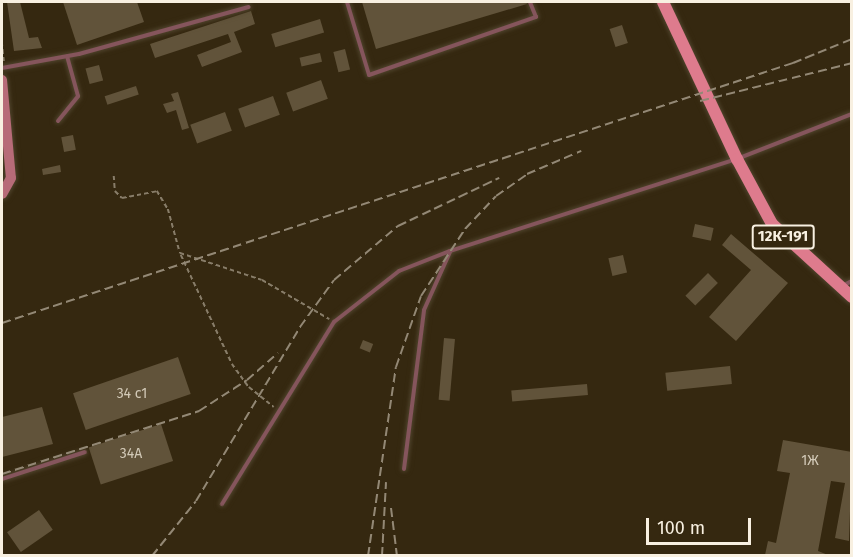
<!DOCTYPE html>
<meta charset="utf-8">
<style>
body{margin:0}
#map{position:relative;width:853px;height:557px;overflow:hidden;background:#352810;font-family:"Fira Sans",sans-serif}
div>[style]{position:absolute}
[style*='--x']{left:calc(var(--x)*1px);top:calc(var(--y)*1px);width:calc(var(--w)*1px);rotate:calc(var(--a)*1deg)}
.building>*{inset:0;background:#61533a;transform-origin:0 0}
.path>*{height:1.5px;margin-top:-0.75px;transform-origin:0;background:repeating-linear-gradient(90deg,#887d69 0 4.5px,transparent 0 7.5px)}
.roads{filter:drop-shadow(0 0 2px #50442d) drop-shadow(0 0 2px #50442d)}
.lane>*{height:4px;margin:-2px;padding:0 2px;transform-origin:2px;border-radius:2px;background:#85555c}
.secondary>*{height:10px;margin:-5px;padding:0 5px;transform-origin:5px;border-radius:5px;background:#b76b78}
.primary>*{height:12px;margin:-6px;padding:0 6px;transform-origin:6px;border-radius:6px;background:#de7b8d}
.rail>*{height:2px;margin-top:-1px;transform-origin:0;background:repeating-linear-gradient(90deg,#938875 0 9px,transparent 0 13.5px)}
span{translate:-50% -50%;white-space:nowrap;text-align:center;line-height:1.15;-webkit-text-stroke:5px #352810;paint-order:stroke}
.number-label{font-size:14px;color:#d2c9b7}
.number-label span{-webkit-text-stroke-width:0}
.shield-label span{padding:2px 4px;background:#352810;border:2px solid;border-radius:4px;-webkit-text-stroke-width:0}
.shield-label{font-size:15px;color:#f8f0e1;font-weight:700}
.frame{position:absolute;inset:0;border:3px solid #f8f0e1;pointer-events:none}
.scale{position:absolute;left:646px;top:518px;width:105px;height:27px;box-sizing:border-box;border:3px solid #f8f0e1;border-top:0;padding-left:8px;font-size:18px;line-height:21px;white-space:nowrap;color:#f8f0e1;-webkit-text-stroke:4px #352810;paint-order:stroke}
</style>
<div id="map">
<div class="building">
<i style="clip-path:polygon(7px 2px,20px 2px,29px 38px,38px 37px,42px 48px,14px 51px)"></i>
<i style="clip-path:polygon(63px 2px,137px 2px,144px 22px,77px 45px)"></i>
<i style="clip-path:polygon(362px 2px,526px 2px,527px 4px,376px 49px)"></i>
<i style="clip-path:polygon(251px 11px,255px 24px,234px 32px,242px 52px,202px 67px,197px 55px,231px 42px,228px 34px,155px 58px,150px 44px)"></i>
<i style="left:320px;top:19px;width:14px;height:51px;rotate:73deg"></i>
<i style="left:622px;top:25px;width:19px;height:13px;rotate:72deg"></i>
<i style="left:345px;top:49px;width:21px;height:12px;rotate:76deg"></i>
<i style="left:320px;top:53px;width:9px;height:21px;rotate:77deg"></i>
<i style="left:99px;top:65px;width:16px;height:14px;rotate:75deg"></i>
<i style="left:321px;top:80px;width:20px;height:37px;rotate:70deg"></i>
<i style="left:136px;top:86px;width:9px;height:33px;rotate:72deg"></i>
<i style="clip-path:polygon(178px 92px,189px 128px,182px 130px,176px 110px,167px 113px,163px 104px,174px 101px,171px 94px)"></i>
<i style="left:273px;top:96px;width:20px;height:37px;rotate:70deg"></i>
<i style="left:225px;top:112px;width:20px;height:37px;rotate:70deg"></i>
<i style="left:73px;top:135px;width:15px;height:12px;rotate:79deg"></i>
<i style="clip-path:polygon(60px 165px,61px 172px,43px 175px,42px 169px)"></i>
<i style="left:695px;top:224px;width:19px;height:13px;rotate:12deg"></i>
<i style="clip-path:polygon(731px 234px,788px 283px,736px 341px,709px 317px,751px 270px,722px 245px)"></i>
<i style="left:623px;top:255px;width:18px;height:15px;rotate:77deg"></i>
<i style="left:708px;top:273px;width:14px;height:32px;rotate:45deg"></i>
<i style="left:444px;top:338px;width:11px;height:62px;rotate:5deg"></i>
<i style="left:363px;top:340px;width:11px;height:9px;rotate:22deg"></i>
<i style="left:178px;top:357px;width:39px;height:111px;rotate:71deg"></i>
<i style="left:730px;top:366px;width:18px;height:65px;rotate:84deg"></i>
<i style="left:587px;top:384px;width:11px;height:76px;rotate:85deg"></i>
<i style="clip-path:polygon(42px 407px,53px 444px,2px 457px,2px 417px)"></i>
<i style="left:161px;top:424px;width:39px;height:76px;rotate:72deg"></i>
<i style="clip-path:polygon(783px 440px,852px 452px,849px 541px,835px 538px,845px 483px,831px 481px,818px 551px,828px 555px,765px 555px,768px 541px,776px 543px,790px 473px,777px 471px)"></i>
<i style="left:39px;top:510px;width:24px;height:39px;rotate:55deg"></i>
</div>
<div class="path">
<i style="--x:2;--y:42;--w:20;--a:84"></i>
<i style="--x:114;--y:176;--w:15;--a:86"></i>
<i style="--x:115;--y:191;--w:10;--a:45"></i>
<i style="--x:122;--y:198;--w:36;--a:-11"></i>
<i style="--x:157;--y:191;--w:21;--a:59"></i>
<i style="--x:168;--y:209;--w:46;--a:74.7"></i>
<i style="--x:180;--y:253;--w:86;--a:18.2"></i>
<i style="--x:262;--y:280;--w:78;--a:30.2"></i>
<i style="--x:181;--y:255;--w:120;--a:64.9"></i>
<i style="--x:232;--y:364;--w:29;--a:54"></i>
<i style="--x:249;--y:387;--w:32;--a:39"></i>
</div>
<div class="roads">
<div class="lane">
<i style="--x:347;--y:2;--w:76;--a:73.2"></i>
<i style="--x:369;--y:75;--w:177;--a:-19.2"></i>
<i style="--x:536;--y:17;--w:16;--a:-112"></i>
<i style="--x:2;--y:68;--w:78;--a:-10.3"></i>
<i style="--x:79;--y:54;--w:176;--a:-15.5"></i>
<i style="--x:58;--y:121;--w:32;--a:-51"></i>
<i style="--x:78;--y:96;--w:41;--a:-105.4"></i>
<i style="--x:842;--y:286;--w:11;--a:-27"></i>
<i style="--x:404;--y:469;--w:160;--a:-82.8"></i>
<i style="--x:424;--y:310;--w:64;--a:-65.9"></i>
<i style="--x:2;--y:479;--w:87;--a:-18"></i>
<i style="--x:222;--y:504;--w:214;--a:-58.4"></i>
<i style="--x:334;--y:322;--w:83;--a:-38.1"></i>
<i style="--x:399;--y:271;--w:55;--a:-21.4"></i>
<i style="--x:450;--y:251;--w:301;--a:-17.8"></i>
<i style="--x:737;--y:159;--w:123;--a:-21.4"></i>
</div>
<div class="secondary">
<i style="--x:2;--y:80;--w:98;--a:84.8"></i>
<i style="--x:11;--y:178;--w:18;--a:119"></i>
</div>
<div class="primary">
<i style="--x:663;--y:2;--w:174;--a:64.8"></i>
<i style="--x:737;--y:159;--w:74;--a:61.7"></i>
<i style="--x:772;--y:224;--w:108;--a:42.4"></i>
</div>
</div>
<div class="rail">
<i style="--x:700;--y:101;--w:157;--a:-14"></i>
<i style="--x:2;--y:323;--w:833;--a:-18.2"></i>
<i style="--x:793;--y:63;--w:64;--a:-22.1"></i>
<i style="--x:2;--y:474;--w:207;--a:-17.7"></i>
<i style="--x:199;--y:411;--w:57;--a:-32.9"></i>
<i style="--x:247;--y:380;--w:41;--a:-41.1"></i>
<i style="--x:391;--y:508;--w:48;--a:82.9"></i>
<i style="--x:152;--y:556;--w:70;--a:-51.3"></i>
<i style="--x:196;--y:501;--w:203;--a:-59.1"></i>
<i style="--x:300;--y:327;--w:58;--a:-54.1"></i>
<i style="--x:334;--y:280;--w:84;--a:-40.2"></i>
<i style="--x:398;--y:226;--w:112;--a:-25.4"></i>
<i style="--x:368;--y:556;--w:191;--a:-81.6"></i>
<i style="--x:396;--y:367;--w:75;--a:-70.6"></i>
<i style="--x:421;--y:296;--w:80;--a:-56.7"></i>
<i style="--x:465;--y:229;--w:45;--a:-46.8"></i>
<i style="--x:496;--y:196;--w:38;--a:-35"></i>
<i style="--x:527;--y:174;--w:59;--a:-23.1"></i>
<i style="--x:382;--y:556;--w:74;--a:-86.9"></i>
</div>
<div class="number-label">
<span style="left:132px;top:394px">34 с1</span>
<span style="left:131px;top:454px">34А</span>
<span style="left:810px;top:461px">1Ж</span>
</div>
<div class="shield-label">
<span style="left:783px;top:237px">12К-191</span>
</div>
<div class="frame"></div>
<div class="scale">100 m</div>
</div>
